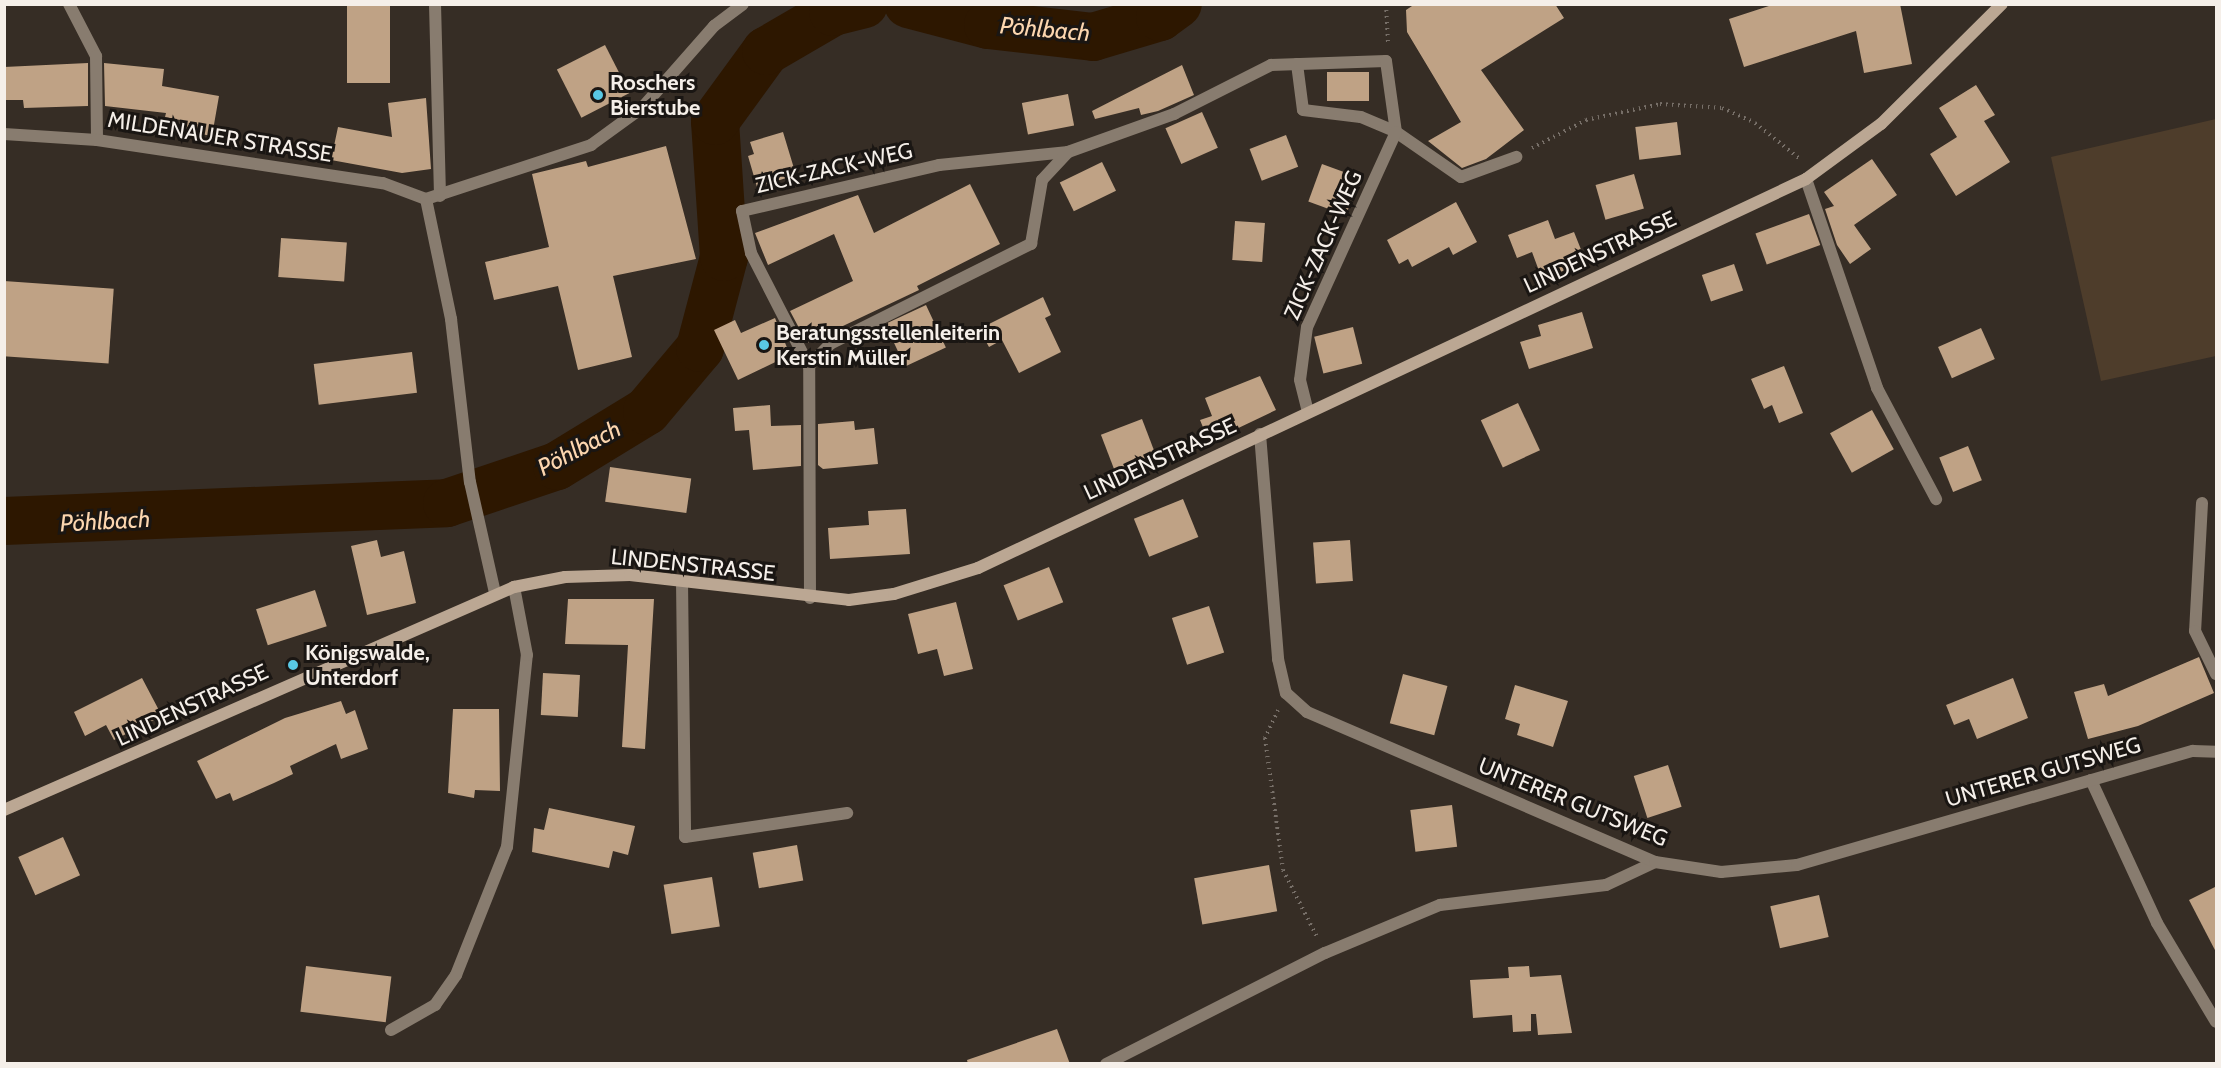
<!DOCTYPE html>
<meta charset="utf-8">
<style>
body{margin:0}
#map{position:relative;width:2221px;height:1068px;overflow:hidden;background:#362d25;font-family:Cabin,sans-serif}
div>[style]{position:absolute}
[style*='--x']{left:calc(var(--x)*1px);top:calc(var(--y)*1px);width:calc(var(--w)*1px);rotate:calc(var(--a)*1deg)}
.green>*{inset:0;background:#4e3d2b}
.river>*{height:48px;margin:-24px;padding:0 24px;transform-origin:24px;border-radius:24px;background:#2d1700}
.building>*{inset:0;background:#bfa285;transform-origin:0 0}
.path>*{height:4px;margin-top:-2px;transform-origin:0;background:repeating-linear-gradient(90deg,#776f68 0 1.5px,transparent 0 6px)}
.lane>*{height:12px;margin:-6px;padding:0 6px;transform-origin:6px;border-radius:6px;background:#887c6f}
.street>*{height:12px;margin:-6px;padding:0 6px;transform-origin:6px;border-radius:6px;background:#887c6f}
.secondary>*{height:12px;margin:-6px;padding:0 6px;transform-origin:6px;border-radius:6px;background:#bba793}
.dots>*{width:16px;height:16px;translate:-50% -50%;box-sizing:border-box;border:3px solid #1a1613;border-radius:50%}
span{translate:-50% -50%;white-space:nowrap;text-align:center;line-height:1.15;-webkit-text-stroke:6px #1a1613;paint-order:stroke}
.poi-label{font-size:22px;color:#f5efe9;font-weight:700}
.left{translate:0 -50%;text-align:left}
.street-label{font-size:22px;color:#f5efe9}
.water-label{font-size:24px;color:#fcd6af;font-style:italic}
.frame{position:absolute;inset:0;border:6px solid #f5efe9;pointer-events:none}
</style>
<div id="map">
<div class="green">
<i style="clip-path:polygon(2216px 119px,2216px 356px,2101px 381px,2051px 157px)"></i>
</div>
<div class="river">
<i style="--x:908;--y:4;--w:83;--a:14.7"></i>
<i style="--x:988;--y:25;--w:106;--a:6.5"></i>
<i style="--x:1093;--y:37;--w:70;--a:-16.6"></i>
<i style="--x:1160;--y:17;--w:22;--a:-36"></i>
<i style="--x:4;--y:521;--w:443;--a:-2.3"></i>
<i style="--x:447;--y:503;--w:116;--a:-18.6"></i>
<i style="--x:557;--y:466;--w:105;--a:-31.4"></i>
<i style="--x:647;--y:411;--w:82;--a:-49.9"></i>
<i style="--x:700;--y:348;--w:94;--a:-75.2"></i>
<i style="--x:724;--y:257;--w:136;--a:-93.8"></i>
<i style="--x:715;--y:121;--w:87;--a:-53.9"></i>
<i style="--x:766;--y:51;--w:78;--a:-30.2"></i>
<i style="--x:833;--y:12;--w:32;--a:-14"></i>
</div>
<div class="building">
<i style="left:347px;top:4px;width:43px;height:79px"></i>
<i style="clip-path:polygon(1415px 4px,1555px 4px,1564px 18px,1481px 70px,1524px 130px,1486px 159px,1462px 168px,1428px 141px,1461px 122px,1407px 32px,1406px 10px)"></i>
<i style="clip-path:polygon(1775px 4px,1900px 4px,1912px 64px,1864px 73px,1856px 31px,1744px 67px,1729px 19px)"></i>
<i style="left:605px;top:45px;width:54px;height:54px;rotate:63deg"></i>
<i style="clip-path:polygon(88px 63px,88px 106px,24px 108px,23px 100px,4px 100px,4px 67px)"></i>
<i style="clip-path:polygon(104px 63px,164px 69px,162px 86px,219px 96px,212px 136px,178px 130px,180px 120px,165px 117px,166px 113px,105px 106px)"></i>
<i style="clip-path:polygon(1182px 65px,1194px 95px,1158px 111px,1141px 115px,1139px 108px,1095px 119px,1092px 111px)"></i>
<i style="left:1327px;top:72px;width:42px;height:29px"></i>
<i style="clip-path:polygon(1976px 85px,1995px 115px,1984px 121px,2010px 162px,1956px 196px,1930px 154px,1957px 137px,1939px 108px)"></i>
<i style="left:1068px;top:94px;width:32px;height:47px;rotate:79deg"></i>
<i style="clip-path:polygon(426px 98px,431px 169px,402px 173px,331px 160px,338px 127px,392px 137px,388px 103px)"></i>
<i style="left:1202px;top:112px;width:39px;height:40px;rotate:66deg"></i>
<i style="left:1677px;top:122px;width:33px;height:42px;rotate:83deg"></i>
<i style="clip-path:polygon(783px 132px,796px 175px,757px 187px,748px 156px,754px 154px,750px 142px)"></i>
<i style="left:1286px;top:135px;width:34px;height:39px;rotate:69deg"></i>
<i style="clip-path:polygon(666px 146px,696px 259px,613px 276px,632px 357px,578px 370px,558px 286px,494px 300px,485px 262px,549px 247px,532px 174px,586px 161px,588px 167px)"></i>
<i style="clip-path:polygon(1872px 159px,1897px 195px,1854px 225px,1871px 249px,1850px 264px,1837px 245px,1825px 209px,1834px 206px,1824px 192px)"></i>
<i style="left:1102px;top:162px;width:32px;height:47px;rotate:64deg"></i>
<i style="left:1322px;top:164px;width:40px;height:40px;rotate:20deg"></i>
<i style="left:1634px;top:174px;width:36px;height:40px;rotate:74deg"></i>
<i style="clip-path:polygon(970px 184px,1000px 244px,917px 286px,919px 290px,807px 343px,790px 311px,853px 281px,834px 234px,768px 265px,755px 233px,858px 195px,874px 233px)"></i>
<i style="clip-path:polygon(1456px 202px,1477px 242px,1453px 255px,1449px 247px,1412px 267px,1408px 259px,1399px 264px,1387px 240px)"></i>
<i style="left:1809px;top:214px;width:33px;height:57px;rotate:70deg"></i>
<i style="clip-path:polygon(1548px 220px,1555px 239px,1574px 232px,1586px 262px,1542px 279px,1532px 252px,1517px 258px,1508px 235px)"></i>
<i style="left:1235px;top:221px;width:30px;height:39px;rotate:4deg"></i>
<i style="left:281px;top:238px;width:66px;height:39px;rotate:4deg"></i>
<i style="left:1734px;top:264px;width:28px;height:34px;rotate:71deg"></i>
<i style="left:4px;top:281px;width:110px;height:75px;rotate:4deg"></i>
<i style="clip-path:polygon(1043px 297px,1051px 315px,1045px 318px,1061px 352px,1019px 373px,1002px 340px,989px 347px,979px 329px)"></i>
<i style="left:926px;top:305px;width:47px;height:45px;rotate:65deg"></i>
<i style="clip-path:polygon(1582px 312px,1593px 348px,1529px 369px,1520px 342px,1541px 336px,1538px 325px)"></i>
<i style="clip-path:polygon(775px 318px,790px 355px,738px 380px,714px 330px,735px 320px,741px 333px)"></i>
<i style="left:1353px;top:327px;width:38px;height:40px;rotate:76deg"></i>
<i style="left:1981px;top:328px;width:34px;height:47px;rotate:66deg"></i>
<i style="left:412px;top:352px;width:41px;height:99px;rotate:83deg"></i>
<i style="clip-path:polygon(1784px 366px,1803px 413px,1779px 423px,1772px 405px,1764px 409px,1751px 379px)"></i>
<i style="clip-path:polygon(1260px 376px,1276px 410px,1209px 442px,1200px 420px,1212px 416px,1205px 398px)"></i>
<i style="left:1518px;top:403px;width:52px;height:41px;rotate:65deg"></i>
<i style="clip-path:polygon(770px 405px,771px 426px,801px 425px,801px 466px,753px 470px,749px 430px,735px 431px,733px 408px)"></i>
<i style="left:1872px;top:410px;width:45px;height:48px;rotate:61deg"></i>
<i style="left:1142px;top:419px;width:39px;height:44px;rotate:69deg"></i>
<i style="clip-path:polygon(854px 421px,855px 430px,874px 428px,878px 464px,823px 469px,818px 465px,818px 424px)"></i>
<i style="left:1968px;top:446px;width:37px;height:31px;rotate:68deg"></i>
<i style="left:610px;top:467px;width:82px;height:35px;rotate:8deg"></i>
<i style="left:1183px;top:499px;width:41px;height:53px;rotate:68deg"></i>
<i style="clip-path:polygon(906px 509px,910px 554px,830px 559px,828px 528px,869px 525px,868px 511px)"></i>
<i style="clip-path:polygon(377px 540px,381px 557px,404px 551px,416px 603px,367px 615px,351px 546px)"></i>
<i style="left:1350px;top:540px;width:41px;height:37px;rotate:86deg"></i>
<i style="left:1049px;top:567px;width:38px;height:49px;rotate:68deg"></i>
<i style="left:315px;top:590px;width:38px;height:62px;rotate:72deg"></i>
<i style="clip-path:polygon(568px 599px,654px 599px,645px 749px,622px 747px,628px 645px,565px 644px)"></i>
<i style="clip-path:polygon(956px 602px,973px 669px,944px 676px,937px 649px,918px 654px,908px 614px)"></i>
<i style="left:1209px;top:606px;width:49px;height:39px;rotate:72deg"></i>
<i style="clip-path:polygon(2199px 657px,2214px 693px,2138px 726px,2088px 739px,2074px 692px,2104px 684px,2108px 696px)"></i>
<i style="left:543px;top:673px;width:37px;height:42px;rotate:3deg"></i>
<i style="left:1403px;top:674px;width:46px;height:51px;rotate:15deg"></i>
<i style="clip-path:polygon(142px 678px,162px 716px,114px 740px,106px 725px,85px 736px,74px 712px)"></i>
<i style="clip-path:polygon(2013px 678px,2028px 718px,1977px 739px,1969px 719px,1954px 725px,1946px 705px)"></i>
<i style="clip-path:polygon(1515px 685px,1568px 701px,1553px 747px,1517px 735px,1520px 724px,1505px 719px)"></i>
<i style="clip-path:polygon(341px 701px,346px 714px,355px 710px,368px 749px,341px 759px,336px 744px,290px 766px,293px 774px,274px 783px,233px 801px,230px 793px,216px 799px,197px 761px,285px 718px)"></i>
<i style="clip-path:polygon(453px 709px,499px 709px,500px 791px,475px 790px,474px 798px,448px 793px)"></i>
<i style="left:1668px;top:765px;width:44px;height:36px;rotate:72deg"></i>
<i style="left:1452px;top:805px;width:42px;height:42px;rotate:83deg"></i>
<i style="clip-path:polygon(549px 808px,635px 826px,628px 855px,613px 851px,609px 868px,532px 852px,534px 828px,544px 830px)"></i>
<i style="left:63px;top:837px;width:42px;height:49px;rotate:66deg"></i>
<i style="left:797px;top:845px;width:36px;height:45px;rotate:80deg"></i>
<i style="left:1269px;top:865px;width:47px;height:76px;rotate:80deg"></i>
<i style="left:712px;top:877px;width:50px;height:49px;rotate:81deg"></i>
<i style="clip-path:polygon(2217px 886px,2217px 954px,2189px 900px)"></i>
<i style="left:1819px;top:895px;width:43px;height:50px;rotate:77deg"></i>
<i style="left:306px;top:966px;width:86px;height:46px;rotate:7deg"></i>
<i style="clip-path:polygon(1529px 966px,1530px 977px,1561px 975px,1572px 1033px,1538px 1035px,1536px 1014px,1531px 1014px,1531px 1031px,1513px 1032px,1512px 1015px,1473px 1018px,1470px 980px,1509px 978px,1508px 967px)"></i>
<i style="clip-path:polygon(1057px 1029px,1070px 1064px,968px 1064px,967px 1060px)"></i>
</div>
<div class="path">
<i style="--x:1386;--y:4;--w:38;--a:87"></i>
<i style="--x:1532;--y:148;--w:61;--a:-27.4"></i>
<i style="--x:1586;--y:120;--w:76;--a:-12.2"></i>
<i style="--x:1660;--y:104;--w:62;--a:3.7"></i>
<i style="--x:1722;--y:108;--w:36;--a:24"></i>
<i style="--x:1755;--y:123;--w:58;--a:38.7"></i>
<i style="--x:1278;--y:710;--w:31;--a:115"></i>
<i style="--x:1265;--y:738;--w:133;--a:82.2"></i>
<i style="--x:1283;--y:870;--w:75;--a:63.1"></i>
</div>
<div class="lane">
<i style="--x:435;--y:4;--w:192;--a:88.5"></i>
<i style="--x:1303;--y:110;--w:58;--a:6.9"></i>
<i style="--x:1361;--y:117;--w:38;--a:23"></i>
<i style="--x:2202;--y:503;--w:128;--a:93.1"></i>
<i style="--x:2195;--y:631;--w:48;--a:64"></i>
<i style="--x:682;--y:581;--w:256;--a:89.3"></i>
<i style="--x:685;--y:837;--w:164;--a:-8.4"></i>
<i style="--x:2091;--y:780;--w:157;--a:65.2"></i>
<i style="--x:2157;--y:923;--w:115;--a:59.2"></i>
<i style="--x:391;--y:1030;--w:51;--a:-29.6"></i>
<i style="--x:435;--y:1005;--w:37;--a:-55"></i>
<i style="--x:456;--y:975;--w:138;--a:-68.3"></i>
<i style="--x:507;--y:847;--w:193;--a:-84.1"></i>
<i style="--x:527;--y:655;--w:69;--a:-100.8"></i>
<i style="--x:1106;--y:1064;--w:246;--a:-26.9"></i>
<i style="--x:1325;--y:953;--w:125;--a:-22.7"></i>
<i style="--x:1440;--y:905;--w:167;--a:-6.9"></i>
<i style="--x:1606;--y:885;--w:54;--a:-25.1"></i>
</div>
<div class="street">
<i style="--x:69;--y:4;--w:59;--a:62.6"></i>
<i style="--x:96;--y:56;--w:84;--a:89.3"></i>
<i style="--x:1297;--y:64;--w:46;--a:82.6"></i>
<i style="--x:1396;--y:132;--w:79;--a:34.7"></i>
<i style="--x:1461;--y:177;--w:59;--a:-20"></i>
<i style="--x:4;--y:134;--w:93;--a:3.7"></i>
<i style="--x:97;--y:140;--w:289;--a:8.6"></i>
<i style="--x:383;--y:183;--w:46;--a:20.4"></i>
<i style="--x:426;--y:199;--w:174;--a:-18.1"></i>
<i style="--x:591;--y:145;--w:63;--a:-36"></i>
<i style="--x:642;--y:108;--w:109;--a:-48.7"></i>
<i style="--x:714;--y:26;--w:36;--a:-37"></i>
<i style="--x:1806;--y:179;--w:221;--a:71.2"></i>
<i style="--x:1877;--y:388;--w:126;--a:62"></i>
<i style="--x:426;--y:199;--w:123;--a:78.2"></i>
<i style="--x:451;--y:319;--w:164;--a:83.4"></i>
<i style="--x:470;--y:482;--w:114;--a:77.3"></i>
<i style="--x:809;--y:366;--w:127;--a:-117.2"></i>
<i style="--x:751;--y:253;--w:43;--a:-102.1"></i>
<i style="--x:742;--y:211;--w:202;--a:-13.1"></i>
<i style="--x:939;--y:165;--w:130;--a:-5.8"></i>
<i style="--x:1068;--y:152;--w:113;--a:-19.7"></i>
<i style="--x:1174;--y:114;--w:109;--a:-26.8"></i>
<i style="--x:1271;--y:65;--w:115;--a:-2"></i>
<i style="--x:1386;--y:61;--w:72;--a:82"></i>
<i style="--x:1396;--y:132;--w:214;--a:114.5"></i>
<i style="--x:1307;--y:327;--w:53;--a:97.5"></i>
<i style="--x:1300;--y:380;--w:33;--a:76"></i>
<i style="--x:1260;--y:434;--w:226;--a:85.4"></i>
<i style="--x:1278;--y:659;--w:35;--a:77"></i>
<i style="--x:1286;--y:693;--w:28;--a:42"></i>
<i style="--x:1307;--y:712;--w:379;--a:23.3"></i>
<i style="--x:1655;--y:862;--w:67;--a:8.6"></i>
<i style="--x:1721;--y:872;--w:76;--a:-5.3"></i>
<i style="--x:1797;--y:865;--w:412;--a:-16.1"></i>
<i style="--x:2193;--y:751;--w:23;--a:2"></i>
<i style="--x:810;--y:598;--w:232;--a:-90.2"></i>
<i style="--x:809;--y:366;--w:30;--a:-46"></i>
<i style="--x:830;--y:344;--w:225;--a:-26.5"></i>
<i style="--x:1031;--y:244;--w:65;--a:-80.2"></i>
<i style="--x:1042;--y:180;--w:38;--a:-47"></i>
</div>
<div class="secondary">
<i style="--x:4;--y:810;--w:557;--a:-23.62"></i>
<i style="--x:514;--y:587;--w:52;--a:-11.1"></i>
<i style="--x:565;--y:577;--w:65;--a:-1.8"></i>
<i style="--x:630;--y:575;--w:220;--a:6.5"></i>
<i style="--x:849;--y:600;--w:45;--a:-7.6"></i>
<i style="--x:894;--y:594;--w:88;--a:-17.2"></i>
<i style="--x:978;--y:568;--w:915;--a:-25.16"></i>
<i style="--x:1806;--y:179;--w:93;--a:-36.3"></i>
<i style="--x:1881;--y:124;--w:170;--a:-44.8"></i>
</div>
<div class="dots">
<i style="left:598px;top:95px;background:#59c8e4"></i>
<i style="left:764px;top:345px;background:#59c8e4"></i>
<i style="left:293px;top:665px;background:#59c8e4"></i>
</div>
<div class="poi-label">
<span class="left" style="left:610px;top:95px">Roschers<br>Bierstube</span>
<span class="left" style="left:776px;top:345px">Beratungsstellenleiterin<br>Kerstin Müller</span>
<span class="left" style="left:305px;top:665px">Königswalde,<br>Unterdorf</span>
</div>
<div class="street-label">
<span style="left:220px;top:137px;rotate:9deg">MILDENAUER STRASSE</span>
<span style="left:834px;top:168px;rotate:-13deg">ZICK-ZACK-WEG</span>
<span style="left:1323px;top:245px;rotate:-66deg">ZICK-ZACK-WEG</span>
<span style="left:1600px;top:252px;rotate:-25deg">LINDENSTRASSE</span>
<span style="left:1160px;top:459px;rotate:-25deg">LINDENSTRASSE</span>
<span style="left:693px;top:565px;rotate:6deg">LINDENSTRASSE</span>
<span style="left:192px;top:705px;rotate:-25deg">LINDENSTRASSE</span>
<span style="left:2043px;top:772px;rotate:-16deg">UNTERER GUTSWEG</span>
<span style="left:1573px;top:802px;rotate:22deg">UNTERER GUTSWEG</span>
</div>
<div class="water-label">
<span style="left:1045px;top:29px;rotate:5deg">Pöhlbach</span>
<span style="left:579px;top:448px;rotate:-28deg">Pöhlbach</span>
<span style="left:105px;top:521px;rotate:-3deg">Pöhlbach</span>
</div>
<div class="frame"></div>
</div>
